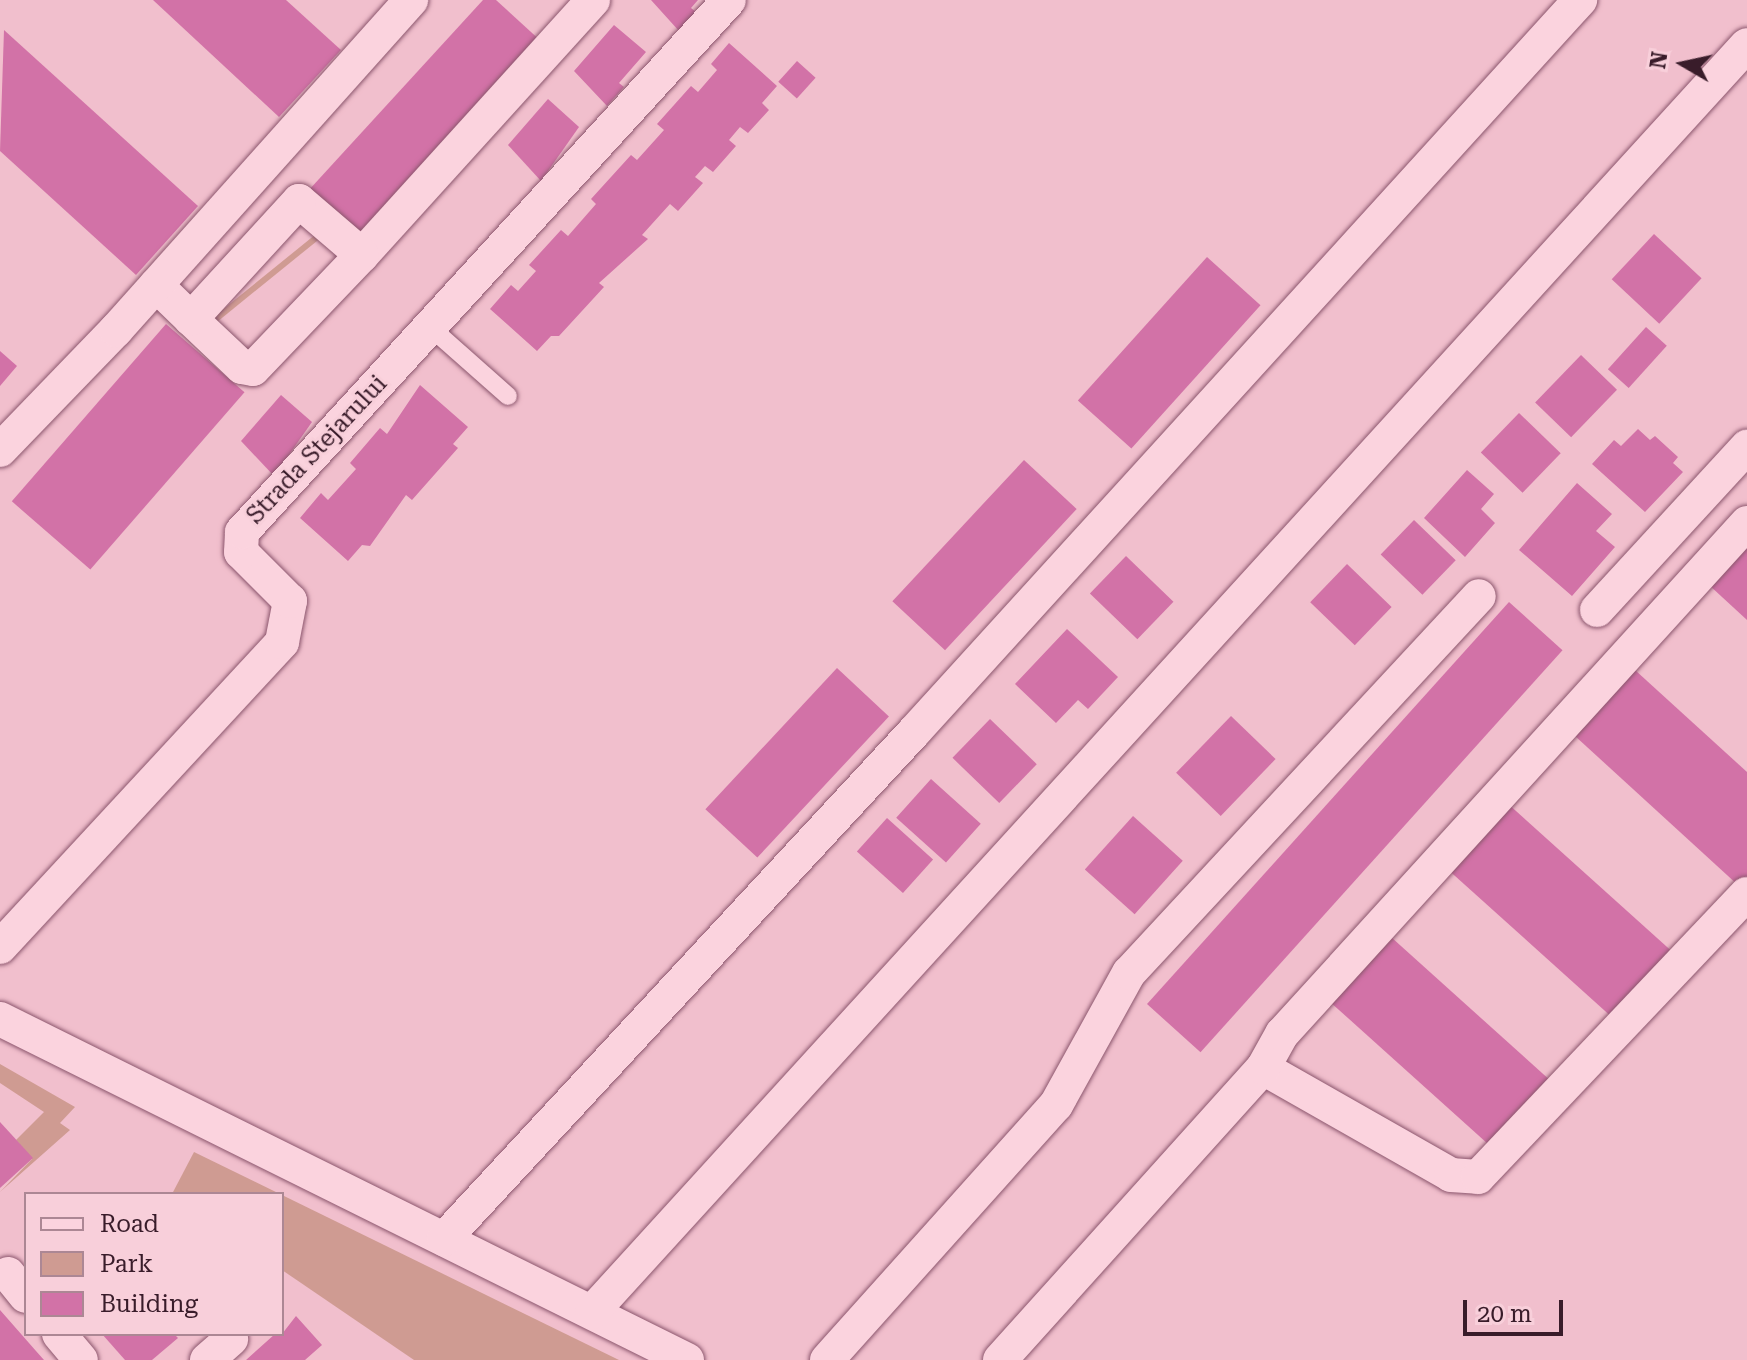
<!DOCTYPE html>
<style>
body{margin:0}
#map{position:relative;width:1747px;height:1360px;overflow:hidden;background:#f1bfcd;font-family:"Roboto Serif",serif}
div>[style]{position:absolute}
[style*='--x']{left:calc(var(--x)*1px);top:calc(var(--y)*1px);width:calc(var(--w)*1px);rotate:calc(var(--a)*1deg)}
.green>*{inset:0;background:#cf9b92;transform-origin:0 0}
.building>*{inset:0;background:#d272a7;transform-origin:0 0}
.roads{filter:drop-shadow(0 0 2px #8b566d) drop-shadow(0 0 2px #8b566d)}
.service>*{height:18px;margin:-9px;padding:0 9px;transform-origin:9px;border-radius:9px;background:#fbd3de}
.minor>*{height:34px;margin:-17px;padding:0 17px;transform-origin:17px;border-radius:17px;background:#fbd3de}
span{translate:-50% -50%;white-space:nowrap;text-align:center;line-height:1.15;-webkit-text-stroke:6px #f8cfda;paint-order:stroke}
.street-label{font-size:24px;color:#391c2a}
.legend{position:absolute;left:24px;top:1192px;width:260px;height:144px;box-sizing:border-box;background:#f8cfda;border:2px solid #ac8794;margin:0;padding:10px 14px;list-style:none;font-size:24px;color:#391c2a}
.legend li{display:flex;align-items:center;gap:16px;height:40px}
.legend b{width:40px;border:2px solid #ac8794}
.north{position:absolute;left:1643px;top:24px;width:80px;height:80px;-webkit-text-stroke:6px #f8cfda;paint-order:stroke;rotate:279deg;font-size:22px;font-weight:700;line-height:32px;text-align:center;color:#391c2a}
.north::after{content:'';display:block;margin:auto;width:28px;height:36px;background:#391c2a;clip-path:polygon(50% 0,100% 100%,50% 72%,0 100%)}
.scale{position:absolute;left:1463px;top:1300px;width:100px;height:36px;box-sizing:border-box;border:4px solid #391c2a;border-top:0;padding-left:10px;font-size:24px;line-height:28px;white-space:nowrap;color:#391c2a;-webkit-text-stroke:6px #f8cfda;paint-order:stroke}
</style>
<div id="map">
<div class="green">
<i style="left:321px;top:230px;width:6px;height:141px;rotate:51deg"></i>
<i style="clip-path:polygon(0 1064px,75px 1107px,60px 1123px,70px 1130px,0 1192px,32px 1159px,16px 1140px,44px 1112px,0 1083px)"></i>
<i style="clip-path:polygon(194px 1152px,280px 1194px,172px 1194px)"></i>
<i style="clip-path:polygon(282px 1195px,619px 1360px,414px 1360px,282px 1270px)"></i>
</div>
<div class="building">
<i style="clip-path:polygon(153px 0,286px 0,341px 50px,279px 117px)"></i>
<i style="clip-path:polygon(483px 0,496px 0,543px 43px,363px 241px,308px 191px)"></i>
<i style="clip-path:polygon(651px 0,698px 0,691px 8px,696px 12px,679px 31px)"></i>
<i style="clip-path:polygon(614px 25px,646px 52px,619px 83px,624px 87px,607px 106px,574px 71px)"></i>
<i style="clip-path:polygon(4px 30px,198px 206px,136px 275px,0 151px)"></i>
<i style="clip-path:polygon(729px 43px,777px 86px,762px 103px,769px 110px,748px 133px,740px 127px,729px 140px,736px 146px,713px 172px,705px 166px,695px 177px,703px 183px,678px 211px,670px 204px,642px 235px,648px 239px,599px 283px,604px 287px,559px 336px,551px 336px,537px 351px,490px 309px,511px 285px,518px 291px,536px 271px,529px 265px,561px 230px,568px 236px,596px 204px,591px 199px,631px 155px,637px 160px,664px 130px,657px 124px,691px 86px,698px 92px,717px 70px,711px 64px)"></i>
<i style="left:797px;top:61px;width:25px;height:28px;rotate:42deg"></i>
<i style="clip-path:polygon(548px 99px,579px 127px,541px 181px,508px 145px)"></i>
<i style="left:1654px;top:234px;width:65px;height:62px;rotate:43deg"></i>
<i style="left:1207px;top:257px;width:72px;height:193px;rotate:42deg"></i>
<i style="left:166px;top:324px;width:104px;height:235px;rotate:41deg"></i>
<i style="left:1646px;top:327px;width:28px;height:57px;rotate:42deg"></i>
<i style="clip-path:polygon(0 351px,17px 366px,0 386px)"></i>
<i style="left:1581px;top:355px;width:50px;height:66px;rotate:44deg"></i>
<i style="clip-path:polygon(420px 385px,468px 427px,453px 444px,458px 448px,412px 500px,406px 495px,370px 546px,362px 545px,348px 561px,300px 518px,321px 493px,328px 500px,356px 469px,350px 463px,380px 428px,387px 434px)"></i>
<i style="clip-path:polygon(281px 395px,312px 422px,274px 476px,241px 441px)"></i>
<i style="left:1519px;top:413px;width:58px;height:55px;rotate:44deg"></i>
<i style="clip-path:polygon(1638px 429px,1650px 440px,1655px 436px,1678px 457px,1673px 463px,1683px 472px,1645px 512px,1592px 464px,1614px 440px,1621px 446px)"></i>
<i style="left:1024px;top:460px;width:72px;height:193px;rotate:43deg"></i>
<i style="clip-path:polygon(1467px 470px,1494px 494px,1481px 509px,1495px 523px,1465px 557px,1424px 518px)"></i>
<i style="clip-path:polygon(1577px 483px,1612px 514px,1596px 531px,1615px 547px,1572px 596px,1519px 550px)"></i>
<i style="left:1414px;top:520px;width:58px;height:48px;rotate:44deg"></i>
<i style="clip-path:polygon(1747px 543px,1747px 620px,1709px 585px)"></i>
<i style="left:1126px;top:556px;width:66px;height:52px;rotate:44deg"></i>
<i style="left:1347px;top:564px;width:62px;height:53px;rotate:44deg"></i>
<i style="left:1509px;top:602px;width:72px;height:541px;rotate:42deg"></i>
<i style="clip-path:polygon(1067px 629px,1118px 677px,1088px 709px,1078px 700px,1056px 723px,1015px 684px)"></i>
<i style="left:837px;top:668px;width:71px;height:193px;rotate:43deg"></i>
<i style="clip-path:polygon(1635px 670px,1747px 772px,1747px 877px,1739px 886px,1575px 736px)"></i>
<i style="left:1231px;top:716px;width:62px;height:79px;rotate:44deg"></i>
<i style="left:990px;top:719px;width:65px;height:54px;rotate:44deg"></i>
<i style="left:931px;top:779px;width:67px;height:52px;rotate:42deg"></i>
<i style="left:1506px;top:802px;width:222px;height:89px;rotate:42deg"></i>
<i style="left:1133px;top:816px;width:67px;height:72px;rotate:42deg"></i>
<i style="left:887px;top:818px;width:62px;height:45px;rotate:42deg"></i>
<i style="left:1391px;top:937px;width:223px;height:89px;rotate:42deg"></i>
<i style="clip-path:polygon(0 1122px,33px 1158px,0 1188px)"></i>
<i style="clip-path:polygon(0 1310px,36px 1351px,44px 1360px,0 1360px)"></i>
<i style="clip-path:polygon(296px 1316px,322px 1345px,305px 1360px,246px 1360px,275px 1334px,282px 1334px)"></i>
<i style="clip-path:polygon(102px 1334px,174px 1334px,178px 1338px,152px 1360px,125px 1360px)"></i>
</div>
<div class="roads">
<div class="service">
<i style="--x:430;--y:327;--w:104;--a:41.5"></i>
</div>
<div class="minor">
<i style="--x:362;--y:255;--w:344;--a:-47.8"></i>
<i style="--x:156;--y:285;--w:49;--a:44.2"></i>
<i style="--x:191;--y:319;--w:70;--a:43.3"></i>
<i style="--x:242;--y:367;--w:11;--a:10"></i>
<i style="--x:253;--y:369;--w:158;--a:-46.3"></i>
<i style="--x:362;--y:255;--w:83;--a:-139.4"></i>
<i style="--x:299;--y:201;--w:160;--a:132.5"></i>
<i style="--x:0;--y:450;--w:167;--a:-46"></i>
<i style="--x:116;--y:330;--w:443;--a:-48.2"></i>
<i style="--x:1597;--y:610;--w:222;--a:-47.4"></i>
<i style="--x:0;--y:947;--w:415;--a:-47.2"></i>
<i style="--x:282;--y:642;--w:42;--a:-79"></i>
<i style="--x:290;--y:601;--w:69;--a:-135"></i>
<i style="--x:241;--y:552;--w:20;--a:-87"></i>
<i style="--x:242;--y:532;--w:721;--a:-47.53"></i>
<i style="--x:0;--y:1019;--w:767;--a:26.4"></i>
<i style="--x:1263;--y:1068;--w:216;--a:29.6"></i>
<i style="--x:1451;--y:1175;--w:27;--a:4"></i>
<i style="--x:1478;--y:1177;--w:390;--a:-46.5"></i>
<i style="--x:444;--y:1239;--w:691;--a:-47.17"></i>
<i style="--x:914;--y:732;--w:990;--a:-47.7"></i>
<i style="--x:8;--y:1274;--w:28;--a:51"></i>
<i style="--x:592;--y:1312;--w:1714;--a:-47.65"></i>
<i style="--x:59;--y:1334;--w:34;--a:50"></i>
<i style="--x:207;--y:1360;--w:32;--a:-41"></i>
<i style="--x:827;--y:1360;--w:343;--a:-48.1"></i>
<i style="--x:1056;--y:1105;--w:151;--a:-61.1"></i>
<i style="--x:1129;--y:973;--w:514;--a:-47.13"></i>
<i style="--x:1000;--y:1360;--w:393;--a:-48"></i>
<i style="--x:1263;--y:1068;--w:39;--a:-61"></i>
<i style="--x:1282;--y:1034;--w:691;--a:-47.7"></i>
</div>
</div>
<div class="street-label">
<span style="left:317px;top:450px;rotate:-47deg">Strada Stejarului</span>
</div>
<ul class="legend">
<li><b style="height:10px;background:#fbd3de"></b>Road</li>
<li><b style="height:22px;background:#cf9b92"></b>Park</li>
<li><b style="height:22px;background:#d272a7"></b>Building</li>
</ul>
<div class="north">N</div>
<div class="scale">20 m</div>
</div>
